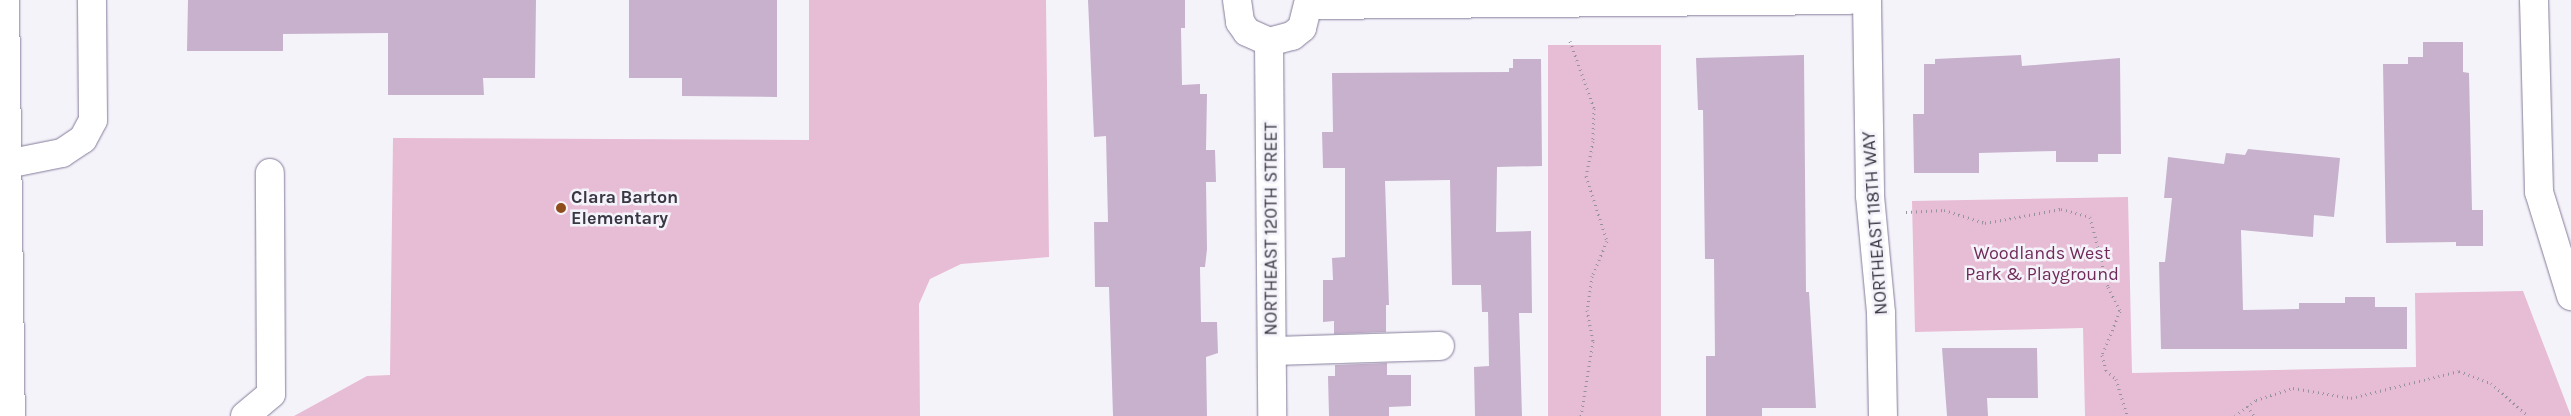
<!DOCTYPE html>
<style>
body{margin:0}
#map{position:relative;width:2571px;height:416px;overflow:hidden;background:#f5f3fa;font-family:Karla,sans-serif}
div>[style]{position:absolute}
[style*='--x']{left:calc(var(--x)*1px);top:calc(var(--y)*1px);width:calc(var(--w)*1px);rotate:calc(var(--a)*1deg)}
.green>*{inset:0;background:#e7bcd5;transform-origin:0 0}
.building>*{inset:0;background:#c7b1cc}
.path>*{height:3px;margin-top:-1.5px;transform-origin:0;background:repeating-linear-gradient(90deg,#96939d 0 1px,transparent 0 5px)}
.roads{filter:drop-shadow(0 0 1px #847c9a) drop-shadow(0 0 1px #847c9a)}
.minor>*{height:28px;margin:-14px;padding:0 14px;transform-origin:14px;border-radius:14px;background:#fff}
.dots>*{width:14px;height:14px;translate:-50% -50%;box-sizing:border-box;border:2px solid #f5f3fa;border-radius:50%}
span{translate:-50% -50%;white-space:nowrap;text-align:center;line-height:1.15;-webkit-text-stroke:5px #f5f3fa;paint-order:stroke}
.poi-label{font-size:18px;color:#3a3744;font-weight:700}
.left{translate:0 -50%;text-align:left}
.street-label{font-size:18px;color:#3a3744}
.park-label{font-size:18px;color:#702a59}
</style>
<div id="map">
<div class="green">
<i style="clip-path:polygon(809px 0,1046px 0,1049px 257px,961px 264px,930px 279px,919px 304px,920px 416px,294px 416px,367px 376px,390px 375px,393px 138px,809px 140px)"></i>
<i style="left:1661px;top:45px;width:371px;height:113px;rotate:90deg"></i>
<i style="clip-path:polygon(2128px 197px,2132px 373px,2416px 367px,2415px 293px,2523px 291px,2571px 416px,2085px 416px,2083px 328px,1915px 332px,1912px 201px)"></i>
</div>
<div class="building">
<i style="clip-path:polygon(188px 0,536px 0,535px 78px,483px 78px,484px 95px,388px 95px,388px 33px,283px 34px,283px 51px,187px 51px)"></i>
<i style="clip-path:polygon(629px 0,777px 0,777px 97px,682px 96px,682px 78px,629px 78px)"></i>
<i style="clip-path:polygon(1088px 0,1185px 0,1185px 28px,1181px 28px,1182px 85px,1200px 84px,1200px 94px,1207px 94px,1206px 150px,1215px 150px,1216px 182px,1206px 182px,1207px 249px,1205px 267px,1200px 267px,1201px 322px,1217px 322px,1218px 353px,1206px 357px,1207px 416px,1113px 416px,1109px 287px,1095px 287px,1094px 222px,1108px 222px,1106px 136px,1094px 137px)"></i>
<i style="clip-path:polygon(2423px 42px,2463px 42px,2463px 72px,2469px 73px,2472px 210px,2483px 210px,2483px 246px,2456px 246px,2456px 242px,2386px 243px,2383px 64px,2408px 64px,2408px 57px,2423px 57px)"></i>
<i style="clip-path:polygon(1804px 55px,1806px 292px,1809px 292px,1816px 408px,1762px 408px,1762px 416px,1706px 416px,1706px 356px,1715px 356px,1714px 259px,1705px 259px,1703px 110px,1698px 110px,1696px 58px)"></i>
<i style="clip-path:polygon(2021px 55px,2022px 66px,2120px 58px,2121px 154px,2098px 154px,2098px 162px,2056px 162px,2056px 151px,1979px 153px,1979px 173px,1914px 173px,1913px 114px,1924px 114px,1924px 64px,1935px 64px,1935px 59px)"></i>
<i style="clip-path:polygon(1513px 59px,1541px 59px,1542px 166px,1497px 167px,1496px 232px,1531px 231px,1532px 313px,1519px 313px,1522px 416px,1475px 416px,1474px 367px,1489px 366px,1488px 312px,1482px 312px,1481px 285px,1452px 285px,1450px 180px,1385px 181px,1389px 305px,1386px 305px,1386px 332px,1334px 334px,1334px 321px,1323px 322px,1323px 280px,1333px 280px,1332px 258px,1345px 257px,1345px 168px,1323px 168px,1322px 132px,1333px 132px,1332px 73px,1509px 72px,1509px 68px,1513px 68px)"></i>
<i style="clip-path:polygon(2248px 149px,2340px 158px,2334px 217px,2314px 215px,2313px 237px,2241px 230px,2243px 310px,2299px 309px,2299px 303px,2345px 303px,2345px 297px,2375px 297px,2375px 307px,2407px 307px,2407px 349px,2161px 349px,2159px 262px,2165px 262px,2172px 198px,2164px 198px,2168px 157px,2224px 164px,2226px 153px,2245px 155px)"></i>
<i style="clip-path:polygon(1942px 348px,2037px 348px,2038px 398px,1987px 398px,1988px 416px,1947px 416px)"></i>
<i style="clip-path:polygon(1387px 363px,1387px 375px,1411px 375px,1411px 406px,1389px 407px,1389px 416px,1329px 416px,1328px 376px,1335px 376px,1335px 365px)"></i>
</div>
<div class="path">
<i style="--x:1570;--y:41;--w:71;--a:70.3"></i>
<i style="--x:1594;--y:108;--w:33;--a:92"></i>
<i style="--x:1593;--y:141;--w:36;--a:101"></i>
<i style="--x:1586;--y:176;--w:68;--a:72.1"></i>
<i style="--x:1607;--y:241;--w:38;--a:113"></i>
<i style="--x:1592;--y:276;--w:34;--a:98"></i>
<i style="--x:1587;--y:310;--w:32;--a:79"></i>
<i style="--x:1593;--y:341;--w:76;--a:99.1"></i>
<i style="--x:1906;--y:212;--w:38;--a:-3"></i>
<i style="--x:1944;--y:210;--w:43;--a:17.6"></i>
<i style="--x:1985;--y:223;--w:77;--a:-10.4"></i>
<i style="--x:2061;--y:209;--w:30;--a:15"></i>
<i style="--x:2090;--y:217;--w:72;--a:75.6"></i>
<i style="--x:2108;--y:287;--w:27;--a:63"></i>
<i style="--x:2120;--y:311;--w:48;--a:112.2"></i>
<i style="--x:2102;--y:355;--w:16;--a:75"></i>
<i style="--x:2106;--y:370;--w:13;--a:42"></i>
<i style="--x:2116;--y:379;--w:39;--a:73"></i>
<i style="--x:2247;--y:406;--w:12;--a:55"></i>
<i style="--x:2235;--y:416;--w:26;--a:-37"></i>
<i style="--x:2256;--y:400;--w:39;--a:-18"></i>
<i style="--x:2293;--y:388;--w:59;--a:9.8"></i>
<i style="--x:2351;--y:398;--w:111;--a:-14"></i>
<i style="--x:2459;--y:371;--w:34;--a:21"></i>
<i style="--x:2491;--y:383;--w:50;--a:41.7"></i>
</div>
<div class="roads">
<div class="minor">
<i style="--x:5;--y:0;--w:416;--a:89.2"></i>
<i style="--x:1237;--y:0;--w:22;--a:82"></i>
<i style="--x:1240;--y:22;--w:12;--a:55"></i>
<i style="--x:1247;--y:32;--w:24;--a:24"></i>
<i style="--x:1269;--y:42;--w:24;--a:-15"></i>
<i style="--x:1292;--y:36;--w:13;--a:-39"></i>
<i style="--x:1302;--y:28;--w:29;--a:-76"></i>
<i style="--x:1867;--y:0;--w:196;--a:89.1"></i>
<i style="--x:1870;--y:196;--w:118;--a:84.6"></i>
<i style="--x:1881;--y:313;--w:103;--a:88.9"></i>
<i style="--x:2534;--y:0;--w:192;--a:88.5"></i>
<i style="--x:2539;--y:192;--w:109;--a:72.9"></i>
<i style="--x:1310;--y:5;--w:539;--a:-0.53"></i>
<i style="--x:1269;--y:42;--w:374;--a:89.5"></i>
<i style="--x:7;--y:164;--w:56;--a:-11.3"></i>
<i style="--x:62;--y:153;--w:25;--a:-34"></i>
<i style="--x:83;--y:139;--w:21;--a:-62"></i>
<i style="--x:93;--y:120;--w:120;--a:-90.5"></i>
<i style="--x:1272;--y:351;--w:168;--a:-1.7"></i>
<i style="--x:245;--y:416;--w:34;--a:-40"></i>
<i style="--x:271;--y:394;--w:221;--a:-90.3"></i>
</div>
</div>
<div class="dots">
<i style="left:561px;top:208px;background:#8f4d1c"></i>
</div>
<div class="poi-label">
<span class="left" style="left:571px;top:208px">Clara Barton<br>Elementary</span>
</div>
<div class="street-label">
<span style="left:1875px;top:223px;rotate:-94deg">NORTHEAST 118TH WAY</span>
<span style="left:1271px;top:229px;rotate:-90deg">NORTHEAST 120TH STREET</span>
</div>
<div class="park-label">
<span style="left:2042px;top:264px">Woodlands West<br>Park &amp; Playground</span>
</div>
</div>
